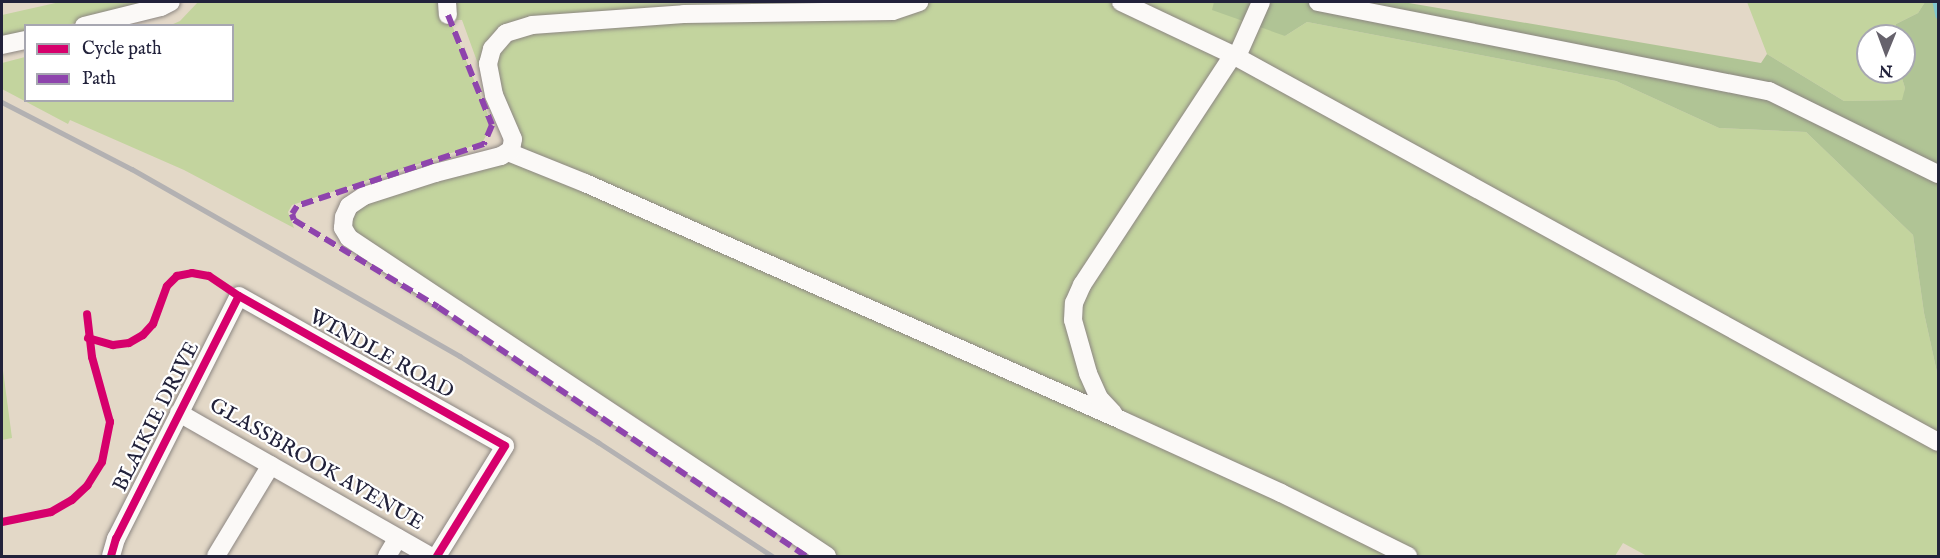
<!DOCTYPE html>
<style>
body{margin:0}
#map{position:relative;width:1940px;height:558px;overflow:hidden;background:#e3d8c7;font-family:"IM FELL English",serif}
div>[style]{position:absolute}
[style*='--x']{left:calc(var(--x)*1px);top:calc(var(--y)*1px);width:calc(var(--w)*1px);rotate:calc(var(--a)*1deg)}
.green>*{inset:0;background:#c3d49e}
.forest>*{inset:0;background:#b0c495}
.stream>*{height:4.5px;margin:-2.25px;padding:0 2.25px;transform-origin:2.25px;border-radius:2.25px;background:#81c6d0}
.roads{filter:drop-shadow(0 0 2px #8c8682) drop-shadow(0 0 2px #8c8682)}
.minor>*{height:18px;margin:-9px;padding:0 9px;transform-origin:9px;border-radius:9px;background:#fbf9f7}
.rail>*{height:4.5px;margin:-2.25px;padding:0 2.25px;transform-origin:2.25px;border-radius:2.25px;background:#b3b1b2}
.quiet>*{height:6px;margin-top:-3px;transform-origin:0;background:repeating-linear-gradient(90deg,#8e44ad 0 12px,transparent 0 18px)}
.cycleway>*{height:8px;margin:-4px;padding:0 4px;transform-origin:4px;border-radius:4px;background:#d6006c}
span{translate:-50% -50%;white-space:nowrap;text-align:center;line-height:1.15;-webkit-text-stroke:4.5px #fff;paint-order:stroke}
.street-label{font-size:21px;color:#22223b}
.frame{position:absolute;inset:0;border:3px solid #22223b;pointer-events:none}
.legend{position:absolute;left:24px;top:24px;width:210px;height:78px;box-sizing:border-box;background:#fff;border:2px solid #a7a7b1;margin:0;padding:8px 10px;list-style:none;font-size:18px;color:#22223b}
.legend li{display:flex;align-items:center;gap:12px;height:30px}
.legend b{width:30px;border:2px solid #a7a7b1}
.north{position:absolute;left:1856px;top:24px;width:60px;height:60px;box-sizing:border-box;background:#fff;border:2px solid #a7a7b1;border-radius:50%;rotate:181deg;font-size:16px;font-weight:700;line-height:24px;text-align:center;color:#22223b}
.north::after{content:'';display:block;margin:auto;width:21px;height:27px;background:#66626c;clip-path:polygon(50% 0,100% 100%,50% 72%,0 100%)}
</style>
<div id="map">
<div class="green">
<i style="clip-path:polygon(60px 2px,159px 2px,67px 25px,26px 26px,25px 36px,2px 42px,2px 15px)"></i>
<i style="clip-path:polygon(198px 2px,440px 2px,448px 15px,492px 125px,482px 143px,292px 205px,288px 212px,294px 228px,184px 170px,70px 120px,68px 124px,2px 89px,2px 63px,25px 57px,26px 100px,232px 100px,232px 26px,171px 25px,180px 21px)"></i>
<i style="clip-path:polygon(455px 2px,905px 2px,493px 34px,484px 44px,481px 54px,482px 75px,462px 20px,455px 20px)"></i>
<i style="clip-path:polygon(934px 2px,1110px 2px,1162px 26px,1938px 446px,1938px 556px,1647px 556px,1623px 543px,1615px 556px,835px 556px,657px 431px,356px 235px,350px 228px,353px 211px,364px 200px,515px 157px,491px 62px,506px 40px,526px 29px,892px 14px)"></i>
<i style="clip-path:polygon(1139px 2px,1261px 2px,1285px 36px,1307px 22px,1616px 81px,1719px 128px,1806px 132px,1913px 235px,1924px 313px,1938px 377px,1938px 435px)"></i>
<i style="clip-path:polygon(1747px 2px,1925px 2px,1918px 13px,1896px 24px,1892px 36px,1868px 36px,1868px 72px,1900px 72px,1905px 88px,1903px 100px,1844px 101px,1767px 54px)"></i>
<i style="clip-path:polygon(2px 363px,12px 438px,2px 440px)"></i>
</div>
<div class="forest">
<i style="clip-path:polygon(1214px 2px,1403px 2px,1761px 63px,1767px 54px,1844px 101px,1902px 100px,1905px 88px,1900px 72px,1904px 72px,1904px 36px,1892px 36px,1896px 24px,1918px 13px,1925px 2px,1938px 2px,1938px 377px,1924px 313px,1913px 235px,1806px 132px,1719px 128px,1616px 81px,1307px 22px,1285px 36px,1212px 10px)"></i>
</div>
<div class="stream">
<i style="--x:1935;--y:2;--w:14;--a:78"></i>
</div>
<div class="roads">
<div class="minor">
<i style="--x:447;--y:2;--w:13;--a:86"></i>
<i style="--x:1121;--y:2;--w:124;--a:25.3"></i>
<i style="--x:1233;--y:55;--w:804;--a:28.76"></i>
<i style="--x:1318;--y:2;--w:460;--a:11.2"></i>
<i style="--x:1769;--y:91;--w:188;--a:26.2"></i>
<i style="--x:84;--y:26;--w:79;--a:-13.9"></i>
<i style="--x:161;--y:7;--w:11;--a:-27"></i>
<i style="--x:2;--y:45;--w:25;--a:-12"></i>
<i style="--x:1238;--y:54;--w:57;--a:-66.1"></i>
<i style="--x:508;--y:152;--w:83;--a:21.9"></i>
<i style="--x:585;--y:183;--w:586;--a:23.85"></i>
<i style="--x:1121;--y:420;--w:176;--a:24.5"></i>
<i style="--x:1281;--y:493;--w:142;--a:26.4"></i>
<i style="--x:179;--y:413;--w:289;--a:29.7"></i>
<i style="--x:1113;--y:413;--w:21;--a:-133"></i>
<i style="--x:1099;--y:398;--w:27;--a:-114"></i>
<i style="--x:1088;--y:373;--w:55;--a:-105.8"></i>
<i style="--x:1073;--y:320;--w:17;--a:-87"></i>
<i style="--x:1074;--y:303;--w:20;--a:-66"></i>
<i style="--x:1082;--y:285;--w:275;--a:-56.7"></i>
<i style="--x:111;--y:556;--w:18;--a:-74"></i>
<i style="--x:116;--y:539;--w:272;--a:-63.2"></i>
<i style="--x:239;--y:296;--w:305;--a:29.4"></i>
<i style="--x:505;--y:446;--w:129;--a:121.7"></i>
<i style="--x:216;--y:556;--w:106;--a:-58.9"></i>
<i style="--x:387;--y:556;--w:21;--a:-59"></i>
<i style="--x:827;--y:556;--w:574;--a:-146.37"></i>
<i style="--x:349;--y:238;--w:12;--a:-121"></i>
<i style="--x:343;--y:228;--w:11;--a:-85"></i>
<i style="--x:344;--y:217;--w:12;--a:-66"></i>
<i style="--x:349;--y:206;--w:18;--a:-34"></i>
<i style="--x:364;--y:196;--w:75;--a:-17.9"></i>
<i style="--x:435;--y:173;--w:68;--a:-14.4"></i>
<i style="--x:501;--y:156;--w:12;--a:-31"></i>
<i style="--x:511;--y:150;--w:11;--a:-80"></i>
<i style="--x:513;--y:139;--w:48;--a:-113.4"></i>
<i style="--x:494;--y:95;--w:32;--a:-101"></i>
<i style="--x:488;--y:64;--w:16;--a:-75"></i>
<i style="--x:492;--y:49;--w:21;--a:-49"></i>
<i style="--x:506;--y:33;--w:27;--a:-17"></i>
<i style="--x:532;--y:25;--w:152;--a:-4.1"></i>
<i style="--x:684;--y:14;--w:209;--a:-0.8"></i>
<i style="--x:893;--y:11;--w:28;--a:-19"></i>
</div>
</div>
<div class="rail">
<i style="--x:2;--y:102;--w:146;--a:27.3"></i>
<i style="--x:132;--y:169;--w:378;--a:29.7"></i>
<i style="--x:460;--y:356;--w:163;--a:31.9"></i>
<i style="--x:598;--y:442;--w:208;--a:33.2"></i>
</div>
<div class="quiet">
<i style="--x:448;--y:15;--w:118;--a:68.2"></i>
<i style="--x:492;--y:125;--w:21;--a:113"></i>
<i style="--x:484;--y:144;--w:197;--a:161.7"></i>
<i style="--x:297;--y:206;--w:9;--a:122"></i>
<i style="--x:292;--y:214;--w:6;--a:72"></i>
<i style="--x:294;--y:220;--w:168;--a:31.1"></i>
<i style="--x:438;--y:307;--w:444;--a:34.1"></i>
</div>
<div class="cycleway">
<i style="--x:88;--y:338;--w:26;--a:16"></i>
<i style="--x:113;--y:345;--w:16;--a:-7"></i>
<i style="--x:129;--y:343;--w:16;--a:-30"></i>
<i style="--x:143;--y:335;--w:15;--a:-48"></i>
<i style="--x:153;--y:324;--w:40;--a:-69.8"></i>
<i style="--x:167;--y:286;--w:14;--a:-45"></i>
<i style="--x:177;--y:276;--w:15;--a:-11"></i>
<i style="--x:192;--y:273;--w:17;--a:10"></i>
<i style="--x:209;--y:276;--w:36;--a:34"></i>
<i style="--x:239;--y:296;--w:305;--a:29.4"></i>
<i style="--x:505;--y:446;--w:129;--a:121.7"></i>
<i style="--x:2;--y:522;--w:50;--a:-11.5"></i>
<i style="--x:51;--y:512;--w:24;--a:-30"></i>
<i style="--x:72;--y:500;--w:21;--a:-43"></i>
<i style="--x:87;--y:486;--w:28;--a:-58"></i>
<i style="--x:102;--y:462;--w:41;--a:-78.7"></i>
<i style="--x:110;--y:422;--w:67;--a:-105.5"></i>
<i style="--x:92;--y:357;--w:43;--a:-96.6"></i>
<i style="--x:111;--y:556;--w:18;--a:-74"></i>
<i style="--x:116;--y:539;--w:272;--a:-63.2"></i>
</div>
<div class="street-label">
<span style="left:381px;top:355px;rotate:29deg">WINDLE ROAD</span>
<span style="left:157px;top:417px;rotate:-63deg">BLAIKIE DRIVE</span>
<span style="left:316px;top:465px;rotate:30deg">GLASSBROOK AVENUE</span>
</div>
<div class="frame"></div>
<ul class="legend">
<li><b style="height:8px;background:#d6006c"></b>Cycle path</li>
<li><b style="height:8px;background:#8e44ad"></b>Path</li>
</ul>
<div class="north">N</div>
</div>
